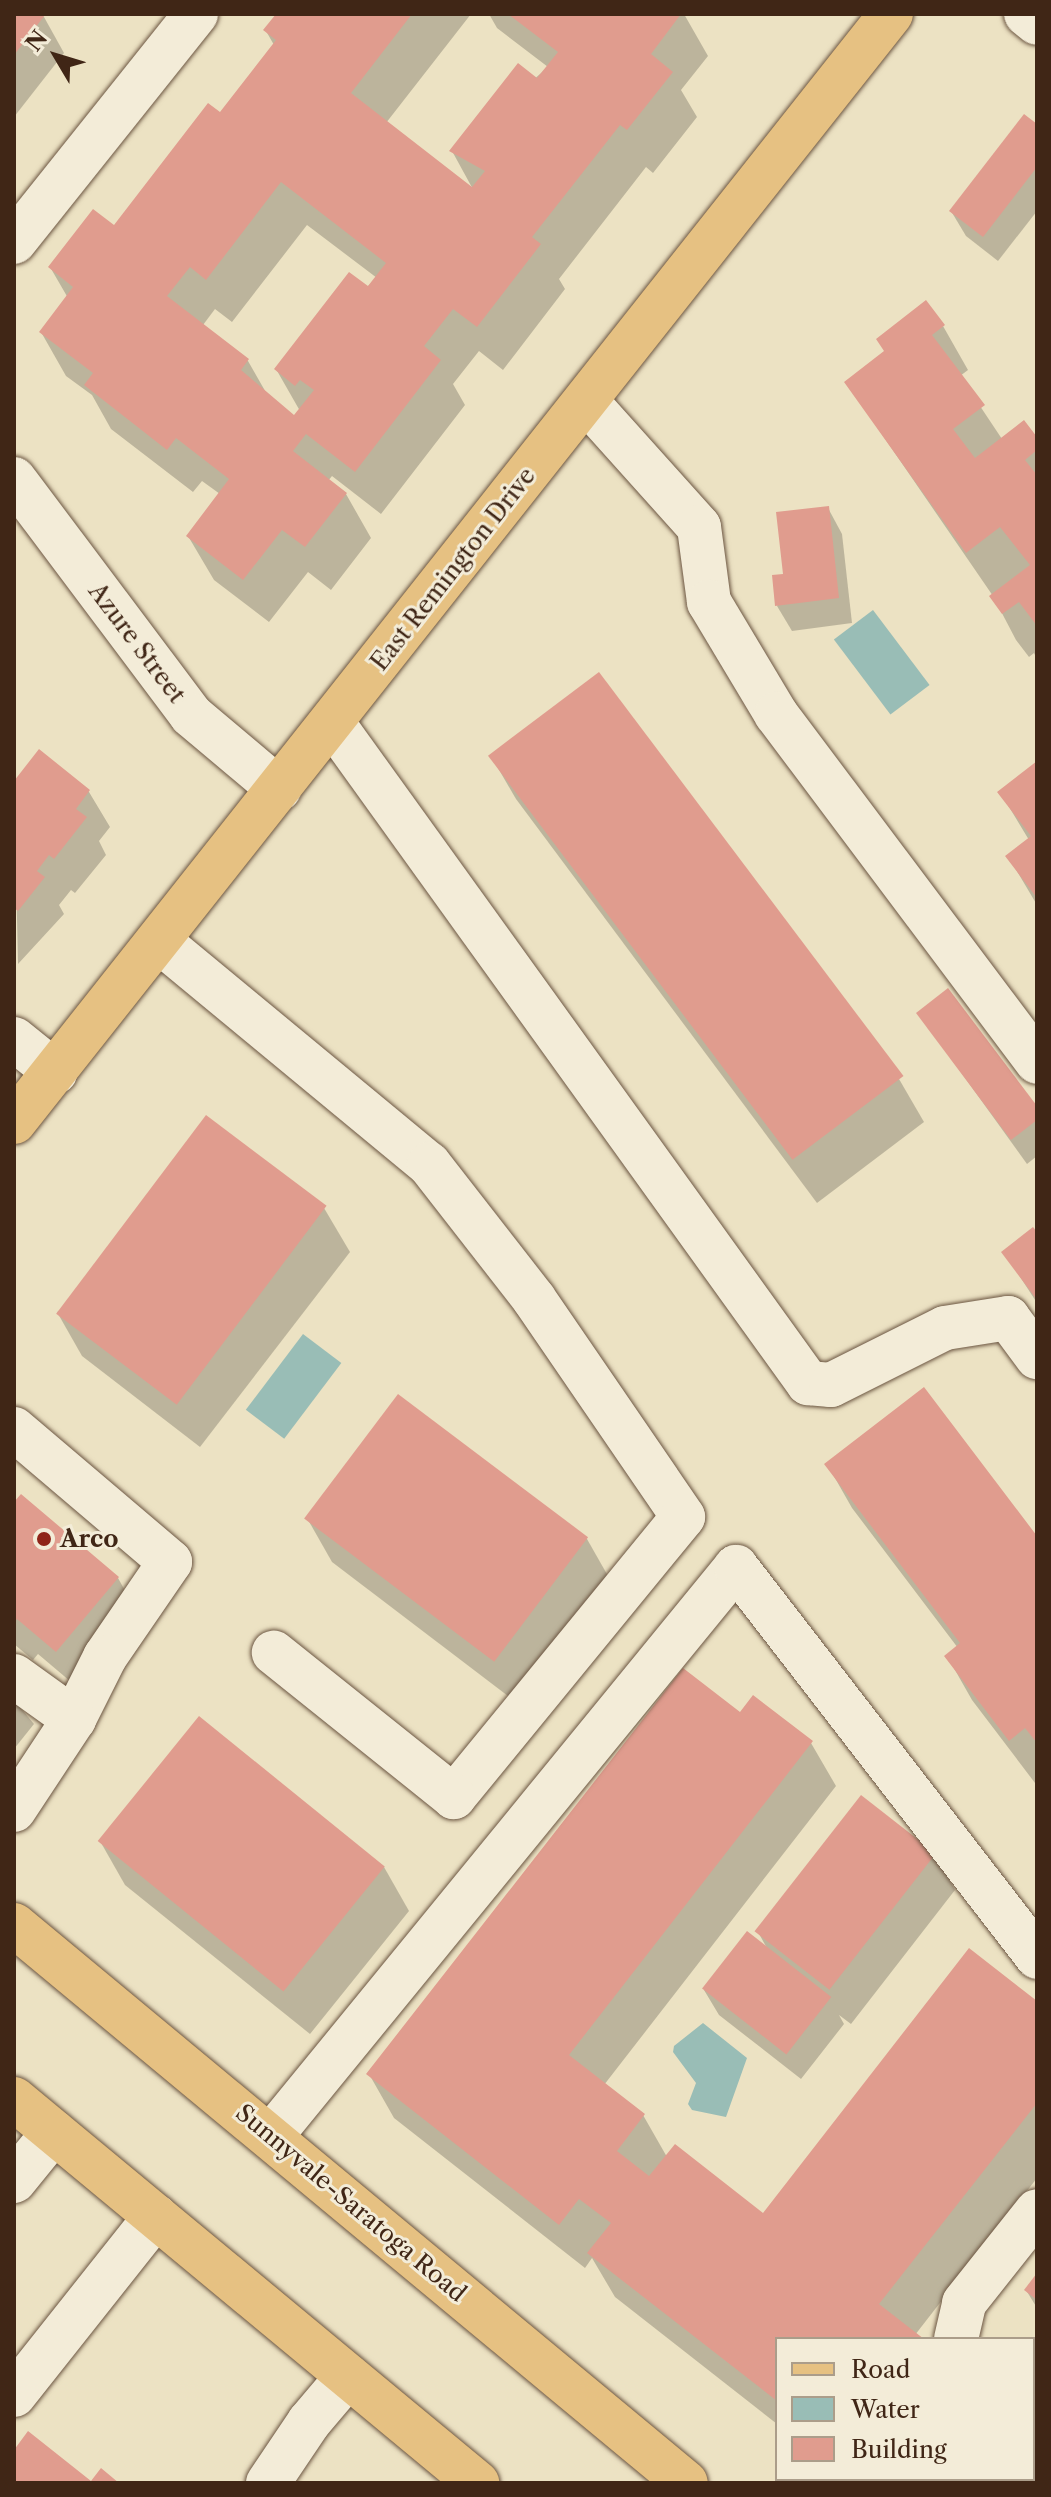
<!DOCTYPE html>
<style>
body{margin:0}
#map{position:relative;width:1051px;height:2497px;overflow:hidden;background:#ece2c3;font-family:"Libre Caslon Text",serif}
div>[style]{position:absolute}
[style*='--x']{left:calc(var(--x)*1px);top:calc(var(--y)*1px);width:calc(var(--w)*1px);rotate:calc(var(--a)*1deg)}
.water>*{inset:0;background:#99bdb6;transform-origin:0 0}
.shadow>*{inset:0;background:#0003}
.building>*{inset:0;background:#e09c8e;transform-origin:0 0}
.roads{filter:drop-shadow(0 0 2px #6b5541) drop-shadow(0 0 2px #6b5541)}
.minor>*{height:44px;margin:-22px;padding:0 22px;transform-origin:22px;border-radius:22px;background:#f3ecd8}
.major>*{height:44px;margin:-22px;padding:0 22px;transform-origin:22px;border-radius:22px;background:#e6c182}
.dots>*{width:22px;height:22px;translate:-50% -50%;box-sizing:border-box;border:4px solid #f3ecd8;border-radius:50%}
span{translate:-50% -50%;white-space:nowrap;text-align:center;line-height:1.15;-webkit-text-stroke:6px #f3ecd8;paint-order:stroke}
.street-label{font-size:24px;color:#402616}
.poi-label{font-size:24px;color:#402616;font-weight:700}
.left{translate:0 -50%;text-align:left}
.frame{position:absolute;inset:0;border:16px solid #402616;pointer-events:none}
.legend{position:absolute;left:775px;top:2337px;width:260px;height:144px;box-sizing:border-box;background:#f3ecd8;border:2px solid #ab9d8a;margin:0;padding:10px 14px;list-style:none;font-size:24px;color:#402616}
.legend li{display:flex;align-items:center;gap:16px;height:40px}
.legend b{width:40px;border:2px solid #ab9d8a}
.north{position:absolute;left:16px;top:16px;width:80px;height:80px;-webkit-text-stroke:6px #f3ecd8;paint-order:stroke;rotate:308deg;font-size:22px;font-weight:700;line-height:32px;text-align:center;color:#402616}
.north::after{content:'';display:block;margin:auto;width:28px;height:36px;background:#402616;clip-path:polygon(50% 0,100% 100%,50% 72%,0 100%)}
</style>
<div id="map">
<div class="water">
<i style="left:873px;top:610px;width:94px;height:49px;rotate:53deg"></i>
<i style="left:303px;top:1334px;width:48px;height:95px;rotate:37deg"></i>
<i style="clip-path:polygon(703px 2023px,747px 2058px,726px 2117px,692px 2110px,688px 2104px,696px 2083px,673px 2052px,674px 2046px)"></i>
</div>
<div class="shadow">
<i style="clip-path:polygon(14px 14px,44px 17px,64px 53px,14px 117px)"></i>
<i style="clip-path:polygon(evenodd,279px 14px,471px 14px,386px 123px,475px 193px,452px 151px,548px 67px,497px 28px,489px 14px,684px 14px,708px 56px,681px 90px,697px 117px,653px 173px,646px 167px,559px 279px,565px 289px,503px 370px,479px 351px,453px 384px,465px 405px,381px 514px,332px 476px,328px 481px,346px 494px,371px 538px,331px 590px,308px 572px,269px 622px,214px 580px,188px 536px,220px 494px,202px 481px,193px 492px,111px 429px,92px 395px,66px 376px,41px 332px,68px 298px,50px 267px,114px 227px,220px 115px,274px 45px,266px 31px,279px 14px,307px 225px,377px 278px,276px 369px,300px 411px,295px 418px,268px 396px,248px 361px,203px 325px,215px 309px,232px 322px,307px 225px)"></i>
<i style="clip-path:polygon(1037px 127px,1037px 211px,998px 261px,966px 236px,951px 211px)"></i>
<i style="clip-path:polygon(943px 326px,968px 370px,960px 376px,1002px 439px,1037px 440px,1037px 659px,1034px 653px,1029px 657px,1016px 640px,993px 596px,846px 382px)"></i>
<i style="clip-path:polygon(828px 508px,842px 534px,852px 623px,792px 631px,777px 606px)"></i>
<i style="clip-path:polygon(40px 752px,89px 792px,110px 827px,99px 841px,106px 855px,75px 893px,71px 890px,59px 905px,64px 914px,18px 964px,14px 784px)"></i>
<i style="clip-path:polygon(491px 756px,899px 1079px,924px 1122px,817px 1203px,516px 799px)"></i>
<i style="clip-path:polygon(1037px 764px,1037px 905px,1008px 856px,1029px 840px,1000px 792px)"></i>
<i style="clip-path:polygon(919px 1014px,1037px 1109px,1037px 1156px,1027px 1164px)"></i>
<i style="clip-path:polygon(324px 1208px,350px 1252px,200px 1447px,82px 1356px,57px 1312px)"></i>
<i style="clip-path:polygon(1037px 1235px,1037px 1303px,1004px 1252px)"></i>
<i style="clip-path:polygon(827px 1464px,1037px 1539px,1035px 1783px,972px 1700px,947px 1656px,958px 1648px,852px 1508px)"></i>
<i style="clip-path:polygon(14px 1505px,118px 1578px,138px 1614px,77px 1687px,38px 1654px,33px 1660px,14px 1644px)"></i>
<i style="clip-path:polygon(307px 1518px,587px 1539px,612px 1583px,520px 1705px,332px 1562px)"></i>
<i style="clip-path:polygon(14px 1700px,34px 1724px,14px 1749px)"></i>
<i style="clip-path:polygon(740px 1714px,811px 1743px,836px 1786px,604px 2085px,643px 2115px,667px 2157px,763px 2216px,1037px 2003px,1037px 2178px,915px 2335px,921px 2339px,777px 2339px,777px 2424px,615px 2297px,592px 2258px,585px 2268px,394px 2118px,369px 2074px)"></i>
<i style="clip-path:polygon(100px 1841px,384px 1867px,409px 1911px,310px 2034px,125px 1885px)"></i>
<i style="clip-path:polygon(935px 1854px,955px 1890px,851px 2024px,839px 2015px,844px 2024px,801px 2079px,719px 2015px,704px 1990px,768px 1950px,758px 1932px)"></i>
<i style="clip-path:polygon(1037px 2276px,1037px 2308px,1026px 2290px)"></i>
<i style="clip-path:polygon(1037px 2381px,1037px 2483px,957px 2483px,1033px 2479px)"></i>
</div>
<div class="building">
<i style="clip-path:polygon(14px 14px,45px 15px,14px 55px)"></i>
<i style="clip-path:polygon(evenodd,276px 14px,412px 14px,351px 93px,472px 187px,485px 171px,449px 151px,518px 63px,537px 78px,558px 52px,508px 14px,681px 14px,651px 54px,673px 72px,627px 130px,620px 125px,532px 237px,541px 244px,477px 327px,453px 309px,424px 346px,441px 360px,355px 472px,306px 434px,293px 451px,347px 493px,305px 547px,282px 530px,243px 580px,186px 536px,229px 479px,176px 438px,167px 450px,84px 385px,93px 373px,39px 332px,73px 287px,48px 267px,93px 209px,114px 225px,208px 103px,220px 112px,276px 40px,263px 30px,276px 14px,281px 182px,386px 263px,368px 286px,349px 272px,274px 369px,295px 386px,300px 380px,314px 390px,294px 415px,241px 370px,249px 359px,167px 296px,190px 267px,206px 280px,281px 182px)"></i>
<i style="clip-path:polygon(1024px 114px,1037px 124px,1037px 167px,983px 237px,949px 211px)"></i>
<i style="clip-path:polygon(926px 300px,945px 325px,932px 335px,985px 405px,953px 429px,975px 458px,1024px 420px,1037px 437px,1037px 450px,1025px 460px,1037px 475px,1037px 626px,1019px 602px,1002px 614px,989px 596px,1030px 565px,1000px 527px,966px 553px,844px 382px,884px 351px,876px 339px)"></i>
<i style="clip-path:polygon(829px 506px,839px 598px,775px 606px,772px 575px,783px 574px,776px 512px)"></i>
<i style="left:599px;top:672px;width:506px;height:139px;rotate:53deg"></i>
<i style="clip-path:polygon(39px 749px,90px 790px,76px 809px,87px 817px,54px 859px,49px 855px,37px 871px,45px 877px,18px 911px,14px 908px,14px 781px)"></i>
<i style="clip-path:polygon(1037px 761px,1037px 898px,1005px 856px,1031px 836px,997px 792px)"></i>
<i style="clip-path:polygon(948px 988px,1037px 1106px,1037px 1120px,1011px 1140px,916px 1013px)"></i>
<i style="left:206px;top:1115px;width:151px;height:249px;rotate:37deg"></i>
<i style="clip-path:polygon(1033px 1227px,1037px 1232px,1037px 1300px,1001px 1252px)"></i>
<i style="clip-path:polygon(924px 1387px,1037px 1536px,1037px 1743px,1025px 1728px,1009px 1741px,944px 1656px,960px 1643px,824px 1464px)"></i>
<i style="left:398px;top:1394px;width:238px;height:156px;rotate:37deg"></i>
<i style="clip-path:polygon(21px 1494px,119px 1577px,56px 1652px,17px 1619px,14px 1623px,14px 1502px)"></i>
<i style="clip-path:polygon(683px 1668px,740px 1712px,753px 1695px,813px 1741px,569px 2055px,645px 2114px,617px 2151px,649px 2176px,675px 2144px,763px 2213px,969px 1948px,1037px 2001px,1037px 2103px,879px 2304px,924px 2339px,777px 2339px,777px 2401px,587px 2253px,611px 2223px,579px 2199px,559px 2225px,366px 2074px)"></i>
<i style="left:199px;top:1716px;width:239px;height:161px;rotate:39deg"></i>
<i style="left:861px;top:1795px;width:95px;height:173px;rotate:38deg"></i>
<i style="left:747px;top:1931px;width:107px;height:73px;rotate:38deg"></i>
<i style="clip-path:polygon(1037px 2273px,1037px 2300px,1024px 2290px)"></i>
<i style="clip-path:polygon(1037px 2378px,1037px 2483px,997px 2483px,992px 2479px,1033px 2479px)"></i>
<i style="clip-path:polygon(28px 2431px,91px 2481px,101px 2468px,119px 2483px,14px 2483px,14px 2450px)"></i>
</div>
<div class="roads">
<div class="minor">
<i style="--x:1026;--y:14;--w:14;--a:39"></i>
<i style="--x:14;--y:242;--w:292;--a:-51.4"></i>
<i style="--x:586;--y:401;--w:169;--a:48.1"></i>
<i style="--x:699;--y:527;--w:76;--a:82.4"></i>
<i style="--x:709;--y:602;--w:131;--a:59.1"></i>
<i style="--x:776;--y:714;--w:435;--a:53.1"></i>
<i style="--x:14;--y:479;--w:295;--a:53.1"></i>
<i style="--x:191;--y:715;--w:115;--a:40.1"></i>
<i style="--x:332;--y:722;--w:815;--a:54.24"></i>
<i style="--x:808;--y:1383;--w:23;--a:5"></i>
<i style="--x:831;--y:1385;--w:127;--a:-26.6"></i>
<i style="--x:945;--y:1328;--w:64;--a:-9"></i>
<i style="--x:1008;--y:1318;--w:49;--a:53.4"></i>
<i style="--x:159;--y:941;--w:350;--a:39.6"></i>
<i style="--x:429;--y:1164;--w:171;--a:52.1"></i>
<i style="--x:534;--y:1299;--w:264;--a:55.6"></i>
<i style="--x:683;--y:1517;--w:362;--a:129.3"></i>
<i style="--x:454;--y:1797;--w:231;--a:-141.3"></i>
<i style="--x:14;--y:1039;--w:53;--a:38.8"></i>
<i style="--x:14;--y:1429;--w:205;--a:40.4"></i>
<i style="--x:170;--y:1562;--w:115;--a:124.4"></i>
<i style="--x:105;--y:1657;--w:69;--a:116.6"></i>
<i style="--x:74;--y:1719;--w:109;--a:123.4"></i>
<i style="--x:14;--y:1676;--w:74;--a:35.6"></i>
<i style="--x:271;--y:2136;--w:735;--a:-50.74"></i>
<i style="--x:736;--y:1567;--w:493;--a:52.3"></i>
<i style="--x:14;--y:2181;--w:63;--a:-50.8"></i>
<i style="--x:956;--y:2339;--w:37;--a:-77"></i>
<i style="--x:964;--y:2303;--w:117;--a:-51.6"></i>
<i style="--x:14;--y:2395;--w:228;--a:-51.6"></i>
<i style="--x:268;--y:2483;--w:73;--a:-56.1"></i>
<i style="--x:309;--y:2422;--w:60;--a:-49.7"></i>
<i style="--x:874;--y:2483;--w:5;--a:-53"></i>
</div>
<div class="major">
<i style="--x:14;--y:1122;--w:1413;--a:-51.64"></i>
<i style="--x:14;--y:1925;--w:873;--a:39.7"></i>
<i style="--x:14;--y:2099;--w:602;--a:39.67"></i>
</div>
</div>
<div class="dots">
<i style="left:44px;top:1539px;background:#8f2418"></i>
</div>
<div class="street-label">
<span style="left:453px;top:569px;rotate:-52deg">East Remington Drive</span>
<span style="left:137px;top:643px;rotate:53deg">Azure Street</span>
<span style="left:351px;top:2203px;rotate:40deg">Sunnyvale-Saratoga Road</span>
</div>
<div class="poi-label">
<span class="left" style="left:60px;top:1539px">Arco</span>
</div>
<div class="frame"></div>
<ul class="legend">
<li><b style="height:10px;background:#e6c182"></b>Road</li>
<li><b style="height:22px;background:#99bdb6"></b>Water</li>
<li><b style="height:22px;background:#e09c8e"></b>Building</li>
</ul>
<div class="north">N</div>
</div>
